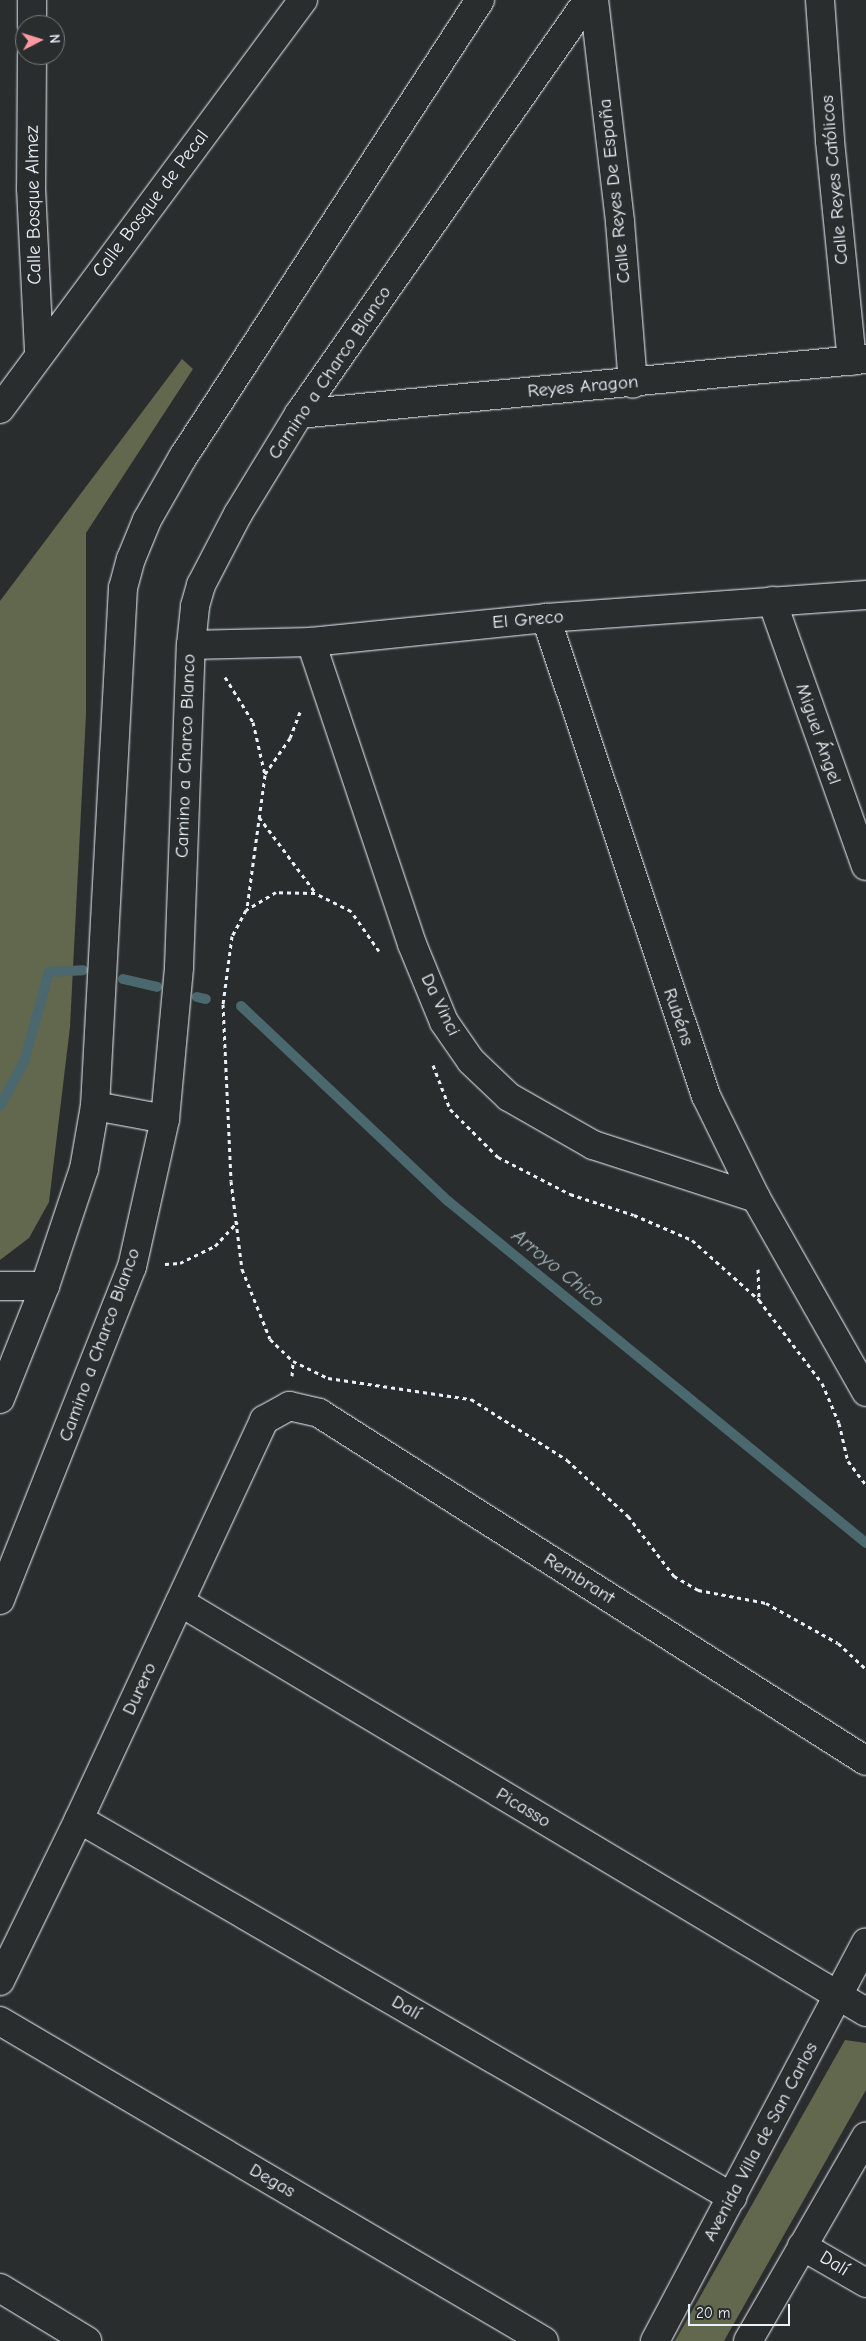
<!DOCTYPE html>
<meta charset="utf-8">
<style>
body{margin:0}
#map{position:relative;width:866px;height:2341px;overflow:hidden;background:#2a2d2e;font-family:"Comic Neue",sans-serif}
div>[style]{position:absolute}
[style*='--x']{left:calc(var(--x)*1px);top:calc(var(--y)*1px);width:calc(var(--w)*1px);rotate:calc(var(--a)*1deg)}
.green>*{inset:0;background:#62684e}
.stream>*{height:10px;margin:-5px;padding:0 5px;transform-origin:5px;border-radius:5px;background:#4a686d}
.path>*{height:3px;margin-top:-1.5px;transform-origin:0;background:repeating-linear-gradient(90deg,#e8f1f8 0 4px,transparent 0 8px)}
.roads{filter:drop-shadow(0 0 1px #e8f1f8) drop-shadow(0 0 1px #e8f1f8)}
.minor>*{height:28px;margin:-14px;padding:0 14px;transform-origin:14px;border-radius:14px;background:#2a2d2e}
.tertiary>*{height:28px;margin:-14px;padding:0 14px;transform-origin:14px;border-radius:14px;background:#2a2d2e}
span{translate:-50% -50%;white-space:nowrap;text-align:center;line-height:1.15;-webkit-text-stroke:5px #2a2d2e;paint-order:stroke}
.street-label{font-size:19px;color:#e8f1f8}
.water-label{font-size:20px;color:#a9bac0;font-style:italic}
.north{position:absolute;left:15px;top:15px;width:50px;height:50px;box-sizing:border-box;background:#2a2d2e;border:1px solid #767b7f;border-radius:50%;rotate:85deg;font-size:14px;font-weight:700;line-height:20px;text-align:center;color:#e8f1f8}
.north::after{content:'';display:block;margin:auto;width:18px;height:22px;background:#ff9aa2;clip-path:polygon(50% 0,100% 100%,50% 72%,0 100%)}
.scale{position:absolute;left:688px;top:2304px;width:102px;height:22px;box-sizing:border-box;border:2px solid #e8f1f8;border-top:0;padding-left:6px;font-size:15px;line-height:18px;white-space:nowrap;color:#e8f1f8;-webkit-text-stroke:4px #2a2d2e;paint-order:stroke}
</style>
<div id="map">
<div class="green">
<i style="clip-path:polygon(182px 359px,193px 369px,86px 533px,86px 714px,70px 1027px,49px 1202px,29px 1238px,0 1260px,0 601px)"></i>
<i style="clip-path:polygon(845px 2040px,866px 2043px,866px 2090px,724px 2341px,675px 2341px)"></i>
</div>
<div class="stream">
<i style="--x:123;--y:979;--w:35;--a:13"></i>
<i style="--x:197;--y:997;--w:9;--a:13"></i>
<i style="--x:241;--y:1006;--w:284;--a:43.3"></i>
<i style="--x:448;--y:1201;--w:540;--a:39.29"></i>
<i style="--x:0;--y:1106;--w:50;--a:-61.4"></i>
<i style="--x:24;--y:1062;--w:93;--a:-74.5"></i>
<i style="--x:49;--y:972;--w:34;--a:-3"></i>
</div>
<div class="path">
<i style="--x:225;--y:677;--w:53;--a:58.1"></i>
<i style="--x:253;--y:722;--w:54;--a:77.2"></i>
<i style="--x:265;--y:775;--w:135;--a:97.7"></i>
<i style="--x:265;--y:774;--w:44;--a:-55.2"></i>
<i style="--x:290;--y:738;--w:28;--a:-69"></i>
<i style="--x:259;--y:817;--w:94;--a:53.3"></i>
<i style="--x:379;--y:951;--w:49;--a:-125"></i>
<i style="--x:351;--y:911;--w:40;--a:-153.4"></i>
<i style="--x:315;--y:893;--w:39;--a:-179"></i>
<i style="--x:276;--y:892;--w:35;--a:149"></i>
<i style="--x:246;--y:910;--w:30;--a:118"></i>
<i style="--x:232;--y:936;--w:69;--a:97.5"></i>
<i style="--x:223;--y:1004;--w:177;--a:87.4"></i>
<i style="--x:231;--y:1181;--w:89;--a:82.9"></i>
<i style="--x:242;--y:1269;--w:75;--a:68.2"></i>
<i style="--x:270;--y:1339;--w:32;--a:44"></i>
<i style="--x:293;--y:1361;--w:39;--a:26"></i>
<i style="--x:328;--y:1378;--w:145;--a:8.4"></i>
<i style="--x:471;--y:1399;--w:114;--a:32.4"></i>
<i style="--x:567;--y:1460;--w:83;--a:42.6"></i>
<i style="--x:628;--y:1516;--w:76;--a:52.5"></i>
<i style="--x:674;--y:1576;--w:28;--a:30"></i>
<i style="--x:698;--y:1590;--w:69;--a:10.8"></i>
<i style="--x:766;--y:1603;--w:82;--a:29.1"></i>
<i style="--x:838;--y:1643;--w:38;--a:43"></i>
<i style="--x:433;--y:1065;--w:47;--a:68.9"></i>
<i style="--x:450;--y:1109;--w:68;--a:45"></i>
<i style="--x:498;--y:1157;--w:81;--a:27.2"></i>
<i style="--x:570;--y:1194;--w:67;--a:18.2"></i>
<i style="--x:634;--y:1215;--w:63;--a:23.3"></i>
<i style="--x:692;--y:1240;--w:90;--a:41.8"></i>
<i style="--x:759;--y:1300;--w:104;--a:52.8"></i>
<i style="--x:822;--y:1383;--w:43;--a:67"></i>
<i style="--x:839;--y:1423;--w:39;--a:77"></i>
<i style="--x:848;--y:1461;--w:30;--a:53"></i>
<i style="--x:165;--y:1264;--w:15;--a:-4"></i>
<i style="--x:180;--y:1263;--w:39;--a:-26"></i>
<i style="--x:215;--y:1246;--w:33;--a:-47"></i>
<i style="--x:758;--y:1269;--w:31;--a:88"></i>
<i style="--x:292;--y:1376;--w:15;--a:-86"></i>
</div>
<div class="roads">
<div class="minor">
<i style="--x:594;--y:0;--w:224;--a:83.3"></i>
<i style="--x:620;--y:222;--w:162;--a:85.4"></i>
<i style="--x:820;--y:0;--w:141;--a:85.9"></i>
<i style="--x:830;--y:141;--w:221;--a:84.3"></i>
<i style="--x:32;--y:25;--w:25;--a:-90"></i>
<i style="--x:32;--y:55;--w:133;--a:90.4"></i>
<i style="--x:31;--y:188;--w:166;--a:87.2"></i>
<i style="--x:0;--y:409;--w:509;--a:-53.47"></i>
<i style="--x:299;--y:414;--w:570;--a:-5.54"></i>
<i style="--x:772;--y:601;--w:281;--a:70.5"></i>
<i style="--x:546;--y:618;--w:504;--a:71.49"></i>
<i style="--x:706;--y:1096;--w:114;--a:63.9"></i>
<i style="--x:756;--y:1198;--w:223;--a:60.4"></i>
<i style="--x:311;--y:642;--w:318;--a:71.5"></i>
<i style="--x:412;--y:944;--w:84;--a:67.7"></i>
<i style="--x:444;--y:1022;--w:47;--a:55.3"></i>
<i style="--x:471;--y:1061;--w:52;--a:43.5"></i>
<i style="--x:509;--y:1097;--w:97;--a:29.7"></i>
<i style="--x:593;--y:1145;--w:171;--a:18"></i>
<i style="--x:191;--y:645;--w:120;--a:-1.4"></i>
<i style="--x:311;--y:642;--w:236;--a:-5.8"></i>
<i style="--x:546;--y:618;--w:321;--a:-4.1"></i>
<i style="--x:0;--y:1286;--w:45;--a:0"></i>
<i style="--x:180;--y:1602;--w:799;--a:30.87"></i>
<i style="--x:79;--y:1819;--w:755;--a:30.07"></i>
<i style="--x:0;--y:1981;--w:180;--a:-64"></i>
<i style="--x:79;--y:1819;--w:440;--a:-65.1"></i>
<i style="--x:264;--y:1420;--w:29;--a:-29"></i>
<i style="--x:289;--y:1406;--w:31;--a:13"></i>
<i style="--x:319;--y:1413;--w:648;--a:32.46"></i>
<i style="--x:0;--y:2021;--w:631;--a:30.47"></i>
<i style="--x:802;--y:2246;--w:74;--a:30"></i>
<i style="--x:0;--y:2288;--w:102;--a:31.3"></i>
</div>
<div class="tertiary">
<i style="--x:95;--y:1106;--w:71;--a:10.5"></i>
<i style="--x:0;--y:1399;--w:122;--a:-68.3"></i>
<i style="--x:45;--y:1286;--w:123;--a:-71.6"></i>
<i style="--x:84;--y:1169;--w:64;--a:-80.1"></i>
<i style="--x:95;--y:1106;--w:519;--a:-86.91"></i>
<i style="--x:123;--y:588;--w:30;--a:-75"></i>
<i style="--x:131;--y:559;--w:42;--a:-67.7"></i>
<i style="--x:147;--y:520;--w:73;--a:-60.3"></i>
<i style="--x:183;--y:457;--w:545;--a:-56.98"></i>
<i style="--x:0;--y:1600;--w:358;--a:-68.4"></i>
<i style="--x:132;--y:1267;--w:152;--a:-77.4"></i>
<i style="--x:165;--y:1119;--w:153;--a:-84.7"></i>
<i style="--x:179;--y:967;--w:322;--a:-87.9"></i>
<i style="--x:191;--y:645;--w:39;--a:-84"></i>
<i style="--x:195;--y:606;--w:22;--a:-74"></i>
<i style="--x:201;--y:585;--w:80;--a:-62.5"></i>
<i style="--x:238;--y:514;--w:117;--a:-58.6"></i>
<i style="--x:299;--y:414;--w:505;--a:-55.08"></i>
<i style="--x:655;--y:2341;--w:451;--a:-62.1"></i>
<i style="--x:748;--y:2341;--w:236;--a:-60"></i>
</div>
</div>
<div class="street-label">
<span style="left:835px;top:180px;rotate:-95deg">Calle Reyes Católicos</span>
<span style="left:615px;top:191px;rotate:-96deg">Calle Reyes De España</span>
<span style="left:151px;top:204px;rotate:-53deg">Calle Bosque de Pecal</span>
<span style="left:34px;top:205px;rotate:-91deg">Calle Bosque Almez</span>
<span style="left:330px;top:373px;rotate:-56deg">Camino a Charco Blanco</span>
<span style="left:583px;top:387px;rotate:-5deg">Reyes Aragon</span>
<span style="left:528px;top:620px;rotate:-5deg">El Greco</span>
<span style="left:818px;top:734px;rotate:71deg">Miguel Ángel</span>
<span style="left:186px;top:756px;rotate:-88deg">Camino a Charco Blanco</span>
<span style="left:440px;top:1005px;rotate:64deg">Da Vinci</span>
<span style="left:678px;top:1017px;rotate:71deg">Rubéns</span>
<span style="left:100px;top:1345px;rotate:-70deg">Camino a Charco Blanco</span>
<span style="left:579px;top:1579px;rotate:32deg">Rembrant</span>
<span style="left:140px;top:1689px;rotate:-65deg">Durero</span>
<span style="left:523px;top:1808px;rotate:31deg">Picasso</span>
<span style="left:406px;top:2008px;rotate:30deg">Dalí</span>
<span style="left:761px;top:2142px;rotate:-62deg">Avenida Villa de San Carlos</span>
<span style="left:272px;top:2181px;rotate:30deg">Degas</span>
<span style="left:834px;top:2264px;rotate:31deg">Dalí</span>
</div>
<div class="water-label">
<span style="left:558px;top:1268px;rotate:39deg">Arroyo Chico</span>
</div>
<div class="north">N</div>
<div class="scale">20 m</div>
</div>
